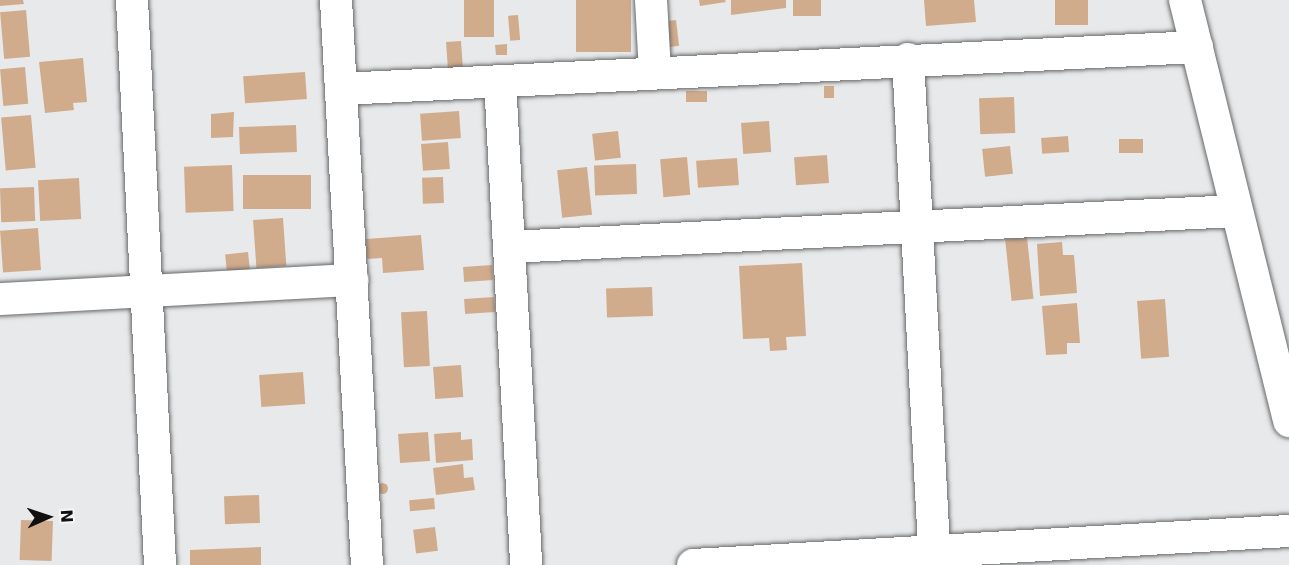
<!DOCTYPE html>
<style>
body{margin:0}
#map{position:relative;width:1289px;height:565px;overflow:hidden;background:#e8e9ea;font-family:"DejaVu Sans",sans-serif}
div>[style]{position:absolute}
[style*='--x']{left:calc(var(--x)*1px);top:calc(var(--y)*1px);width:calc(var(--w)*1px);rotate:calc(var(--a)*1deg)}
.building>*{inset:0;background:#d1ac8c;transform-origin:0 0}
.round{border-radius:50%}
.roads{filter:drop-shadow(0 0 2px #676869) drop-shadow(0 0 2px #676869)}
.minor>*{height:32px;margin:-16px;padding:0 16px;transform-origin:16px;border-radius:16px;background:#fff}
span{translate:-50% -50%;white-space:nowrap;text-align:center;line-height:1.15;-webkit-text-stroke:5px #f5f6f8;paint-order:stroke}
.north{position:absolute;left:18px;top:487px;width:60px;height:60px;-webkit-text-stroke:4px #f5f6f8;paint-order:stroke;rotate:87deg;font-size:16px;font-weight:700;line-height:24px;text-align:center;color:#101011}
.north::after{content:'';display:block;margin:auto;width:21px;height:27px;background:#101011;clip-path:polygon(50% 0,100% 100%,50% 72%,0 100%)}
</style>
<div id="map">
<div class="building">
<i style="clip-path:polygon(0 0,23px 0,24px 4px,0 6px)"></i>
<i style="left:464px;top:0;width:30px;height:37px"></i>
<i style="left:576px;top:0;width:55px;height:52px"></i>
<i style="clip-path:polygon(699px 0,725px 0,726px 2px,700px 6px)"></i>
<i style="clip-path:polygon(731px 0,786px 0,786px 8px,731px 15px)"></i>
<i style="left:793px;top:0;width:28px;height:16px"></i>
<i style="clip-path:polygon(924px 0,974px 0,976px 22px,926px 26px)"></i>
<i style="left:1055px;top:0;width:33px;height:25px"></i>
<i style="left:26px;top:10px;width:47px;height:26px;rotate:85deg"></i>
<i style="left:518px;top:15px;width:25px;height:10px;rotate:85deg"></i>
<i style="left:676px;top:20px;width:26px;height:13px;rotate:83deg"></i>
<i style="left:461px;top:41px;width:28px;height:15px;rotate:86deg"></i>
<i style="clip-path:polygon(507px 44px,507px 55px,496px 55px,495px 45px)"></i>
<i style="clip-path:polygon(83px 58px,87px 102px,73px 103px,74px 110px,45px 113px,39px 62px)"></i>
<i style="left:25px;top:67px;width:37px;height:25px;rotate:85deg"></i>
<i style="left:305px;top:72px;width:27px;height:62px;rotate:86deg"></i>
<i style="left:824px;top:86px;width:10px;height:12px"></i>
<i style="left:686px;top:91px;width:21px;height:11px"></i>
<i style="left:1014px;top:97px;width:36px;height:35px;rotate:88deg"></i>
<i style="left:459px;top:111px;width:27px;height:39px;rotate:86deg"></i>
<i style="clip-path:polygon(234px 112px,233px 137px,211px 138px,211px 114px)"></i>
<i style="left:31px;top:115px;width:53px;height:30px;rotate:85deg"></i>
<i style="left:769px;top:121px;width:31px;height:28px;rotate:86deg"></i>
<i style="left:296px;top:125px;width:27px;height:57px;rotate:88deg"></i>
<i style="left:618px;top:131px;width:27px;height:26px;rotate:84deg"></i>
<i style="left:1068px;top:136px;width:16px;height:27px;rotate:86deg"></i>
<i style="left:1143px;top:139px;width:14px;height:24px;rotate:90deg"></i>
<i style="left:448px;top:142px;width:27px;height:27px;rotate:86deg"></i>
<i style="left:1010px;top:146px;width:28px;height:28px;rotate:84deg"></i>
<i style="left:827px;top:155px;width:28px;height:33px;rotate:86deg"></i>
<i style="left:687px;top:157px;width:38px;height:27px;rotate:85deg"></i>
<i style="left:737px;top:158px;width:27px;height:41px;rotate:86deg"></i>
<i style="left:636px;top:164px;width:30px;height:42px;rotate:88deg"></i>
<i style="left:232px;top:165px;width:46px;height:48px;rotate:88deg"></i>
<i style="left:587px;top:167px;width:48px;height:30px;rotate:84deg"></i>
<i style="left:311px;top:175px;width:34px;height:68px;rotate:90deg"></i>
<i style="left:443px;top:177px;width:26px;height:21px;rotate:88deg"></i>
<i style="left:79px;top:178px;width:41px;height:41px;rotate:87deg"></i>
<i style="left:34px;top:187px;width:34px;height:34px;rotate:88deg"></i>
<i style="left:283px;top:218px;width:48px;height:30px;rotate:86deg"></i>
<i style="left:38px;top:228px;width:42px;height:38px;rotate:86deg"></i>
<i style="clip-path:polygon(421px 235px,424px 270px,383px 273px,382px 258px,367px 259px,366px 239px)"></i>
<i style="left:1027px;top:237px;width:62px;height:22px;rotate:84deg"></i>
<i style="clip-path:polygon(1062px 242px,1063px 255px,1074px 255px,1077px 293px,1040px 296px,1037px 244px)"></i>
<i style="left:248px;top:252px;width:18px;height:23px;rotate:84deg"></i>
<i style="clip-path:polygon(802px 263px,806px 336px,786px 337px,787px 350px,770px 351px,769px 338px,743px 339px,739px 266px)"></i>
<i style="left:492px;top:265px;width:15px;height:29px;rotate:86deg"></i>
<i style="left:652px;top:287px;width:29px;height:46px;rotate:88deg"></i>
<i style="left:494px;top:297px;width:15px;height:30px;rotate:86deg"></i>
<i style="left:1165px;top:299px;width:58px;height:28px;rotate:86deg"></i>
<i style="clip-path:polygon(1077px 303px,1080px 343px,1067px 343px,1067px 354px,1046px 355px,1042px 306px)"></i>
<i style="left:427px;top:311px;width:55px;height:26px;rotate:87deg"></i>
<i style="left:461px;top:365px;width:32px;height:28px;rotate:86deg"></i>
<i style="left:303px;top:372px;width:32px;height:44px;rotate:86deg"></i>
<i style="left:428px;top:432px;width:29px;height:30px;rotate:86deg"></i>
<i style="clip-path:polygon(461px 432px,461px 440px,472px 439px,473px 460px,436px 463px,434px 434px)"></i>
<i style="clip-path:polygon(463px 464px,464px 478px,473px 477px,475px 490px,436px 495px,433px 468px)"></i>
<i class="round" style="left:376.5px;top:482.5px;width:11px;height:11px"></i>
<i style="left:259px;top:495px;width:28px;height:35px;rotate:88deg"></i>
<i style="left:434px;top:498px;width:11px;height:25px;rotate:85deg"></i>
<i style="left:21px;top:520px;width:32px;height:40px;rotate:2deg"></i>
<i style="left:435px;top:527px;width:24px;height:22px;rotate:83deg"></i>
<i style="clip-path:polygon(261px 547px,261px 565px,190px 565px,190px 550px)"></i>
</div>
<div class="roads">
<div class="minor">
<i style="--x:132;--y:0;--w:566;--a:87.16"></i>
<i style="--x:336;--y:0;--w:566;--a:86.86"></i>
<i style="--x:651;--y:0;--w:72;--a:86.8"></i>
<i style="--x:1185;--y:0;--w:434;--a:76.1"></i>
<i style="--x:908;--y:59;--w:507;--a:86.95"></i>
<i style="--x:500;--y:81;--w:485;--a:86.9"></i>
<i style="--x:341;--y:89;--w:857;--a:-2.81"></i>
<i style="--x:510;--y:247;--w:726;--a:-2.84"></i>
<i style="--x:0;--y:299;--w:353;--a:-3.1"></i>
<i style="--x:693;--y:565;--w:597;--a:-3.27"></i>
</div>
</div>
<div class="north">N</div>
</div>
